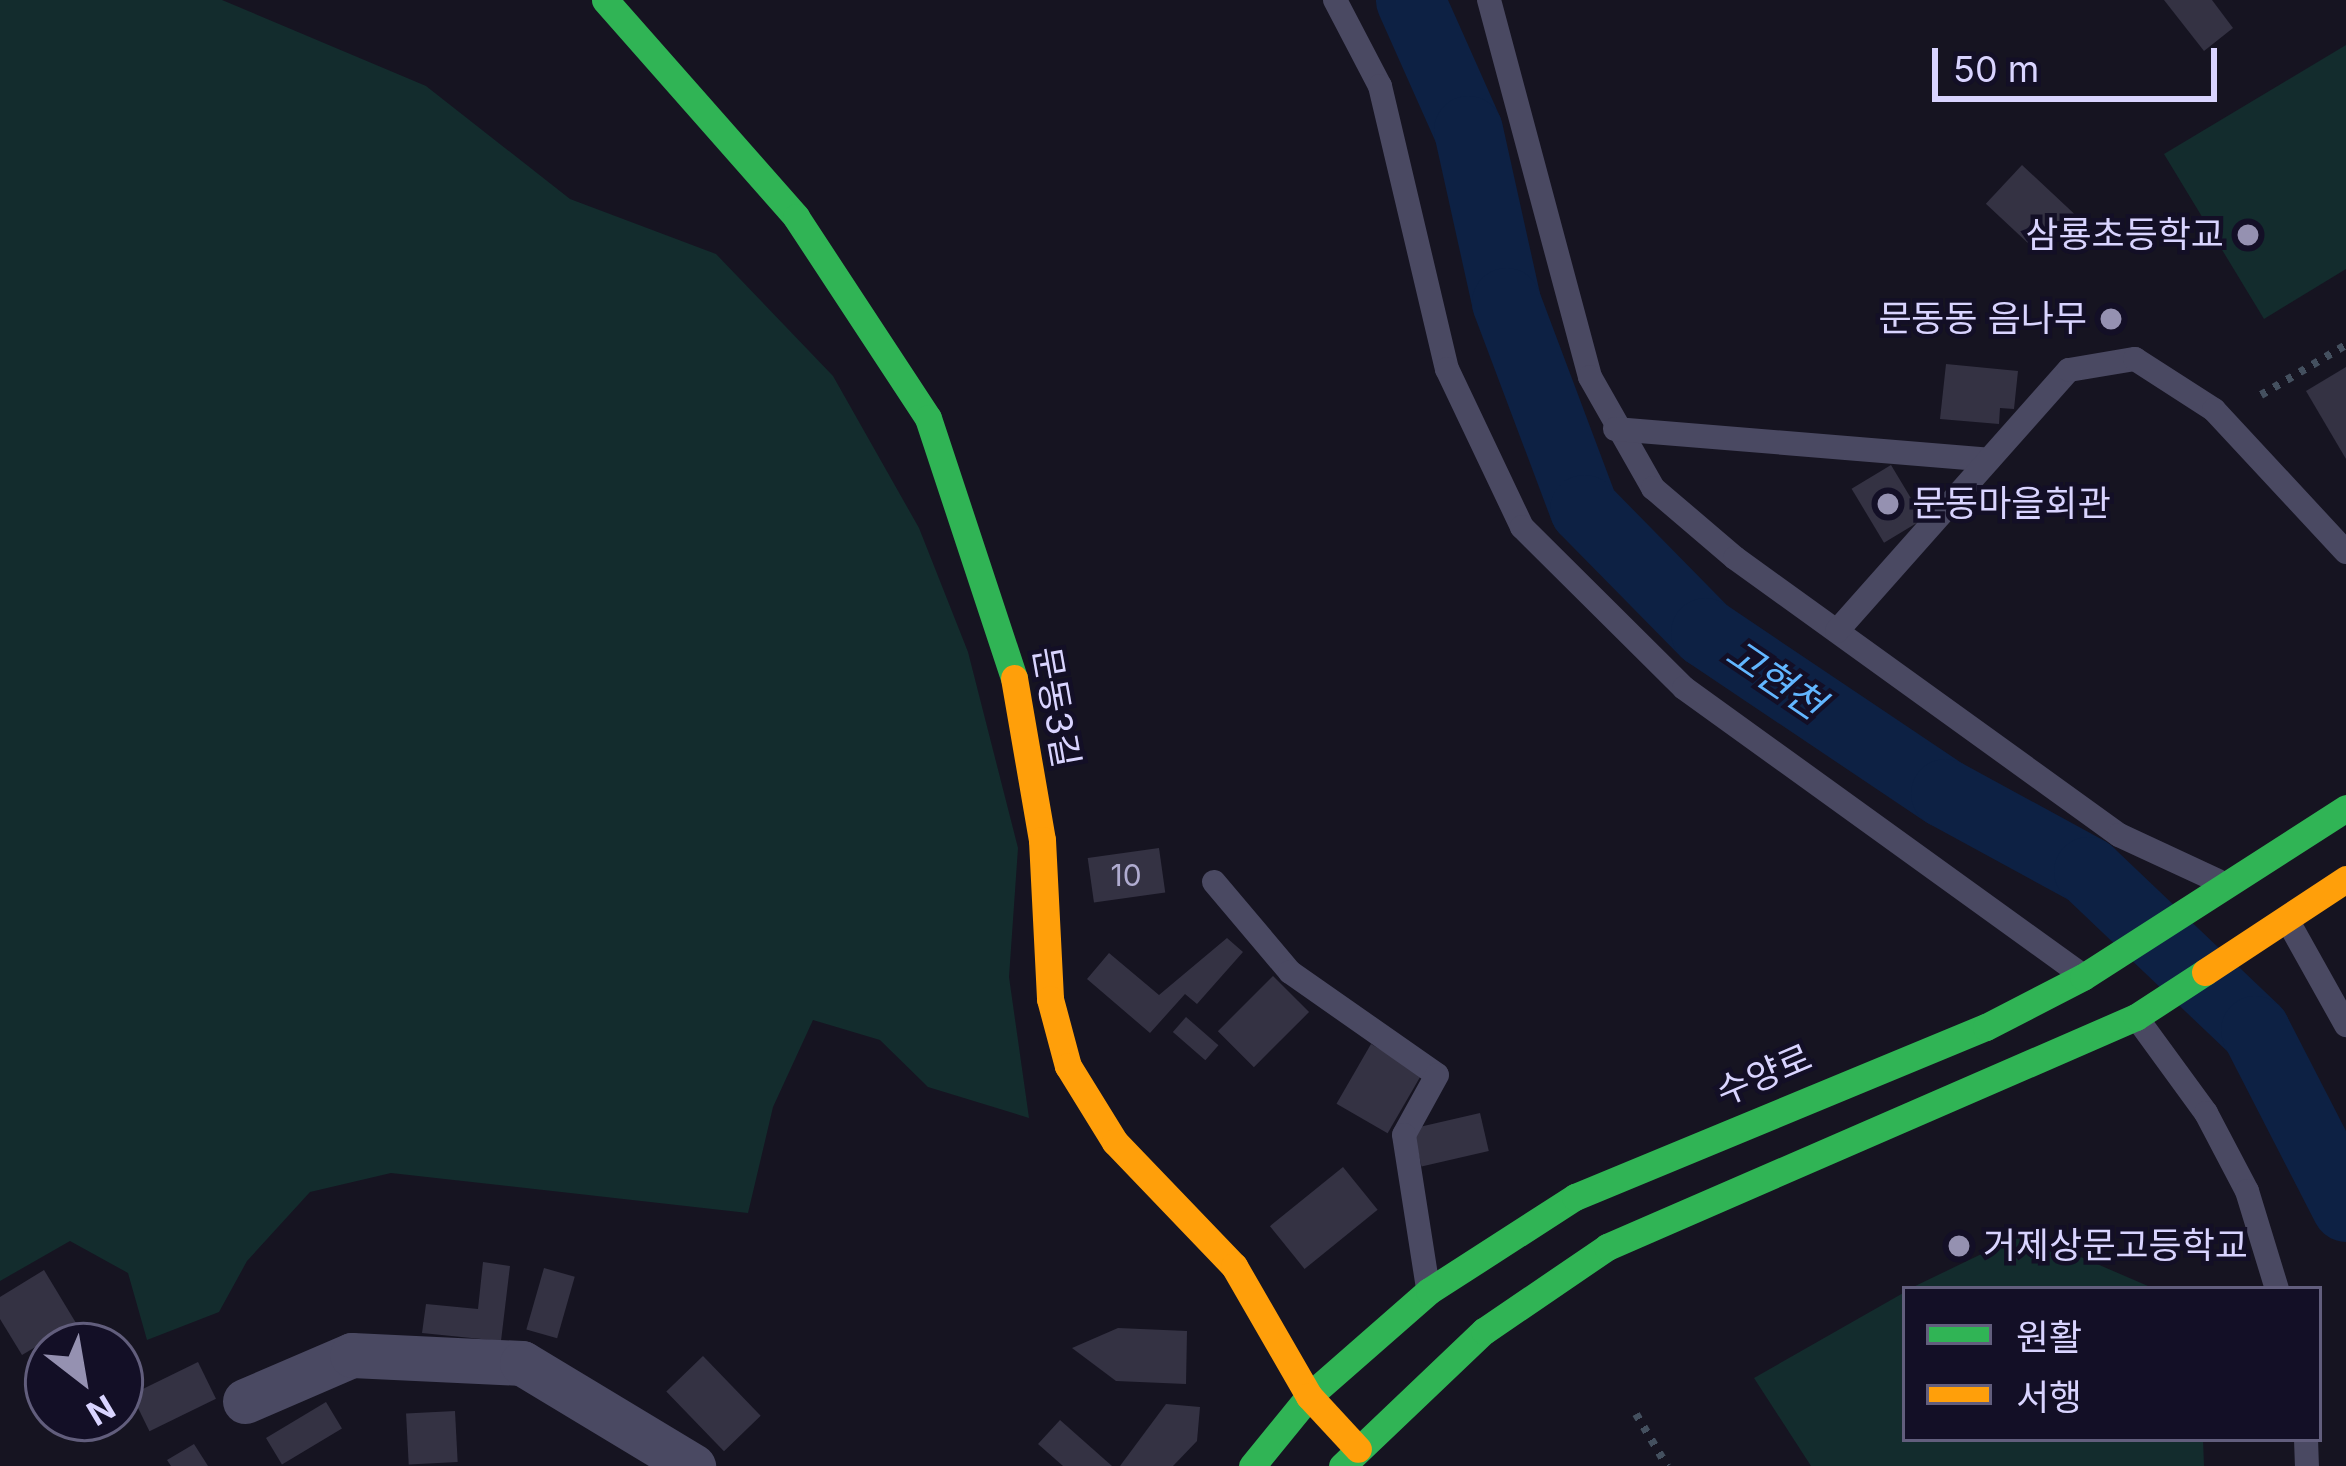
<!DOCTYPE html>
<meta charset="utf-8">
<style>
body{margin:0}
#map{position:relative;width:2346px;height:1466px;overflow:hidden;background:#161421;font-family:Inter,"Noto Sans KR",sans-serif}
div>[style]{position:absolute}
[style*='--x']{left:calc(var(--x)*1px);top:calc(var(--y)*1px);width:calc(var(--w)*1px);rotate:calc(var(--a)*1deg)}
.green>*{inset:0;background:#132c2d}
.river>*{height:69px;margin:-34.5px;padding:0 34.5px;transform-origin:34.5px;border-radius:34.5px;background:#0d2144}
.building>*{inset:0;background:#343243;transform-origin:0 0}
.path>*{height:8px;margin-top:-4px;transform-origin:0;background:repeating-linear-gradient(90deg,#44505f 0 6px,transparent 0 15px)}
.lane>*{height:24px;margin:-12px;padding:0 12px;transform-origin:12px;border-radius:12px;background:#4a4962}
.street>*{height:45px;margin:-22.5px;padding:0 22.5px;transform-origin:22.5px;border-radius:22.5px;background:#4a4962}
.fast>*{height:27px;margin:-13.5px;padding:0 13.5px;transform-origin:13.5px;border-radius:13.5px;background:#30b455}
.slow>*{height:27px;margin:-13.5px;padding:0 13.5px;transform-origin:13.5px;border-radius:13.5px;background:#ff9f0a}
.dots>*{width:33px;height:33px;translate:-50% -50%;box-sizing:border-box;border:6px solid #130f26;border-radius:50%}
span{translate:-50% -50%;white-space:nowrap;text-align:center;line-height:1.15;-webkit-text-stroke:9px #130f26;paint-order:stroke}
.number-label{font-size:30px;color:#b0acd0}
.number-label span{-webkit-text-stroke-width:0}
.poi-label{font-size:36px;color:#d9d4ff}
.right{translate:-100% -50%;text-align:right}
.left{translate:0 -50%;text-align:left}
.street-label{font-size:36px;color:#d9d4ff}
.water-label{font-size:39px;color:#62b6ff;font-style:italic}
.legend{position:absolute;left:1902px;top:1286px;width:420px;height:156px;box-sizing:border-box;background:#130f26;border:3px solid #625e7d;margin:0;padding:15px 21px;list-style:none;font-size:36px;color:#d9d4ff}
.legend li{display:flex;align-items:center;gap:24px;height:60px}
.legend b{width:60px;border:3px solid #625e7d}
.north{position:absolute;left:24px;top:1322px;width:120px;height:120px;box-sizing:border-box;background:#130f26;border:3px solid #625e7d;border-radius:50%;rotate:149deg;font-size:33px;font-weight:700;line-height:48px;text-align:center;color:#d9d4ff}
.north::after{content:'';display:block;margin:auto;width:42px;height:54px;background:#9591b1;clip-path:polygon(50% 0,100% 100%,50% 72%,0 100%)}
.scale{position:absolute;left:1932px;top:48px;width:285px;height:54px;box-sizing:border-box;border:6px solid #d9d4ff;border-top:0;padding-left:15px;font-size:36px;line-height:42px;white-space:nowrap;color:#d9d4ff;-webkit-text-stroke:9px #130f26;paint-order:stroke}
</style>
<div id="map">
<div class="green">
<i style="clip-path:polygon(0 0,222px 0,426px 86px,570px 199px,716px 254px,833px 376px,919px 528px,968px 652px,1018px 848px,1009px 977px,1029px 1118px,928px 1087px,880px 1040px,813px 1020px,773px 1107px,748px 1213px,391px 1173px,310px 1192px,247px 1261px,219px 1312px,147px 1340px,128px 1273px,70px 1241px,0 1281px)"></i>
<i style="clip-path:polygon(2346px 45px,2346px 269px,2264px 319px,2164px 154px)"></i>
<i style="clip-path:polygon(2025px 1233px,2155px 1289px,1909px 1289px)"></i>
<i style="clip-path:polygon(1905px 1292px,1905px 1439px,2203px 1439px,2204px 1466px,1811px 1466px,1754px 1378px)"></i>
</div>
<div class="river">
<i style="--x:1410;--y:0;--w:142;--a:66"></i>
<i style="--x:1468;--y:130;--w:176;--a:77.5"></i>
<i style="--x:1506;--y:302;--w:221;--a:69.4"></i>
<i style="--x:1584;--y:509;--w:173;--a:45.5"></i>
<i style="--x:1705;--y:632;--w:289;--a:33.9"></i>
<i style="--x:1945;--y:793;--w:163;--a:28.6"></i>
<i style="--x:2088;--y:871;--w:231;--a:43.6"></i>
<i style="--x:2255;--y:1030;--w:199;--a:62.8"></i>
</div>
<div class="building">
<i style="clip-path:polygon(2164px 0,2212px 0,2233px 28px,2204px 51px)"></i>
<i style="left:2022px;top:165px;width:71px;height:53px;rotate:43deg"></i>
<i style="clip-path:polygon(1946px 364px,2018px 371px,2014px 409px,2000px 408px,1999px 424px,1940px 419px)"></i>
<i style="clip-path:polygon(2346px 367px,2346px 459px,2306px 391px)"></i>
<i style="left:1891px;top:465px;width:63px;height:46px;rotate:59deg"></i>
<i style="left:1159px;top:848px;width:45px;height:72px;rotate:82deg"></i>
<i style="clip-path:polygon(1227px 938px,1243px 952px,1197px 1004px,1185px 994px,1150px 1033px,1087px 979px,1109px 953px,1159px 995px)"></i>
<i style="left:1273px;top:976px;width:51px;height:78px;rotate:45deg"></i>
<i style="left:1186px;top:1017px;width:43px;height:20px;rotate:41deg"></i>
<i style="left:1371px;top:1044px;width:59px;height:69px;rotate:30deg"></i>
<i style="left:1480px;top:1113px;width:39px;height:69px;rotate:77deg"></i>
<i style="left:1343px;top:1167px;width:55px;height:94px;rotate:51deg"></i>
<i style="clip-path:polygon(483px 1262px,510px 1266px,501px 1341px,422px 1333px,426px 1304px,478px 1309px)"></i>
<i style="left:544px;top:1268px;width:32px;height:64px;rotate:16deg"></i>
<i style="clip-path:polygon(44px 1270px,76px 1323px,22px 1355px,0 1319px,0 1297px)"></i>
<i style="clip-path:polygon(1118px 1328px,1187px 1331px,1186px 1384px,1116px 1381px,1072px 1348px)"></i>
<i style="left:703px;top:1356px;width:83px;height:51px;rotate:46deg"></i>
<i style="left:198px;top:1362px;width:41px;height:74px;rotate:64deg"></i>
<i style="left:326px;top:1402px;width:31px;height:70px;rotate:59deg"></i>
<i style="clip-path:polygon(1166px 1404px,1200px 1407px,1197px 1441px,1173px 1466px,1120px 1466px)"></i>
<i style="left:455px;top:1411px;width:51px;height:49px;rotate:87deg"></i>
<i style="clip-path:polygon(1060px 1420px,1112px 1466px,1063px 1466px,1038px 1444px)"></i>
<i style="clip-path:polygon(194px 1444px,208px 1466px,171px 1466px,167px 1460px)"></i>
</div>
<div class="path">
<i style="--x:2261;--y:395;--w:99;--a:-30.5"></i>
<i style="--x:1636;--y:1414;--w:61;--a:59.2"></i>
</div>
<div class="lane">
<i style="--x:1335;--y:0;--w:97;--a:62.4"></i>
<i style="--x:1380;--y:86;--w:291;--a:76.7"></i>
<i style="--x:1447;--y:369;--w:175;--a:64.6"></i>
<i style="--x:1522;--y:527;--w:228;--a:44.8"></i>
<i style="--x:1684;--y:688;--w:488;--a:35.8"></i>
<i style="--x:1489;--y:0;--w:390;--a:75"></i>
<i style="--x:1590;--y:377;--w:128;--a:60.4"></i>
<i style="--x:1653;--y:488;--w:108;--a:40.5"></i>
<i style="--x:1735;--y:558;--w:473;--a:35.8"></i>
<i style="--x:2119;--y:835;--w:109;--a:24.9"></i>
<i style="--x:1615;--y:429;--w:375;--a:4.7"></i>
<i style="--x:1837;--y:631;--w:349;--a:-48.4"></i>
<i style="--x:2069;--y:370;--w:67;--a:-9.5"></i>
<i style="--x:2135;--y:359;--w:94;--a:32.8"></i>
<i style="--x:2214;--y:410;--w:194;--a:47.1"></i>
<i style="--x:1214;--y:882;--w:118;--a:49.8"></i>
<i style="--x:1290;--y:972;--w:179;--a:35"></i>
<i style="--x:1437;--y:1075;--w:68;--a:118.8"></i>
<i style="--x:1404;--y:1135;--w:156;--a:81.1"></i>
<i style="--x:2289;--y:923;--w:117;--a:60.8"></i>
<i style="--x:2136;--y:1017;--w:119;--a:53.9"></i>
<i style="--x:2206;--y:1113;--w:88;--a:62.3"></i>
<i style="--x:2247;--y:1191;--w:102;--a:73"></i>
<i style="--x:2306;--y:1439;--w:27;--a:88"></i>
</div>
<div class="street">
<i style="--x:245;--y:1401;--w:116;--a:-23.3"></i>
<i style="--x:352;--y:1355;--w:170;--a:2.7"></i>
<i style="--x:522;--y:1363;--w:200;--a:31.1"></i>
</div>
<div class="fast">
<i style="--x:605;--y:0;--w:289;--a:48.6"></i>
<i style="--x:796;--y:217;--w:240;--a:56.7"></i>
<i style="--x:928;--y:418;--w:274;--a:71.7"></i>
<i style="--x:1252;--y:1466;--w:90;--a:-50.8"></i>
<i style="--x:1309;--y:1396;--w:159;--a:-41.2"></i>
<i style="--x:1429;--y:1291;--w:174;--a:-32.8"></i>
<i style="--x:1575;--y:1197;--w:445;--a:-22.5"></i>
<i style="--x:1986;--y:1027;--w:109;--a:-27.3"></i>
<i style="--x:2083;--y:977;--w:313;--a:-32.7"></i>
<i style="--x:1342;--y:1466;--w:196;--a:-43.6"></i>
<i style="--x:1484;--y:1331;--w:149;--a:-34.3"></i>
<i style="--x:1607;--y:1247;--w:577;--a:-23.5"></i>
<i style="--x:2136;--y:1017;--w:82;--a:-33.1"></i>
</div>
<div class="slow">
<i style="--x:1014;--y:678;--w:164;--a:80.2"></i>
<i style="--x:1042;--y:840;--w:159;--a:87.1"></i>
<i style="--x:1050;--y:999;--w:69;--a:75"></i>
<i style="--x:1068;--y:1066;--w:89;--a:58.3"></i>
<i style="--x:1115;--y:1142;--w:172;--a:46.2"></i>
<i style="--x:1234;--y:1266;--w:150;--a:60"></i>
<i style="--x:1309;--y:1396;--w:72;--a:47.2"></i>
<i style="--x:2205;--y:972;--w:169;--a:-33.4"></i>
</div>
<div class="dots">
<i style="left:2248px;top:235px;background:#9591b1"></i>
<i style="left:2111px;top:319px;background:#9591b1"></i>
<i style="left:1888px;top:504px;background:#9591b1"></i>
<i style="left:1959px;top:1246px;background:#9591b1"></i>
</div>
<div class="number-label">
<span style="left:1126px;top:875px">10</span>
</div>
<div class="poi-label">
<span class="right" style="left:2224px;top:235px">삼룡초등학교</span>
<span class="right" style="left:2087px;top:319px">문동동 음나무</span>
<span class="left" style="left:1912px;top:504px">문동마을회관</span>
<span class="left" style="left:1983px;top:1246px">거제상문고등학교</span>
</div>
<div class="street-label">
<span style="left:1056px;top:707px;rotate:80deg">문동3길</span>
<span style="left:1764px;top:1075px;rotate:-23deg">수양로</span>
</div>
<div class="water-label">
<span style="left:1775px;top:679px;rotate:34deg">고현천</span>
</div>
<ul class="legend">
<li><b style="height:15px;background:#30b455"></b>원활</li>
<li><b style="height:15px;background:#ff9f0a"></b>서행</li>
</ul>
<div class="north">N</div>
<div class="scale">50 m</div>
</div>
